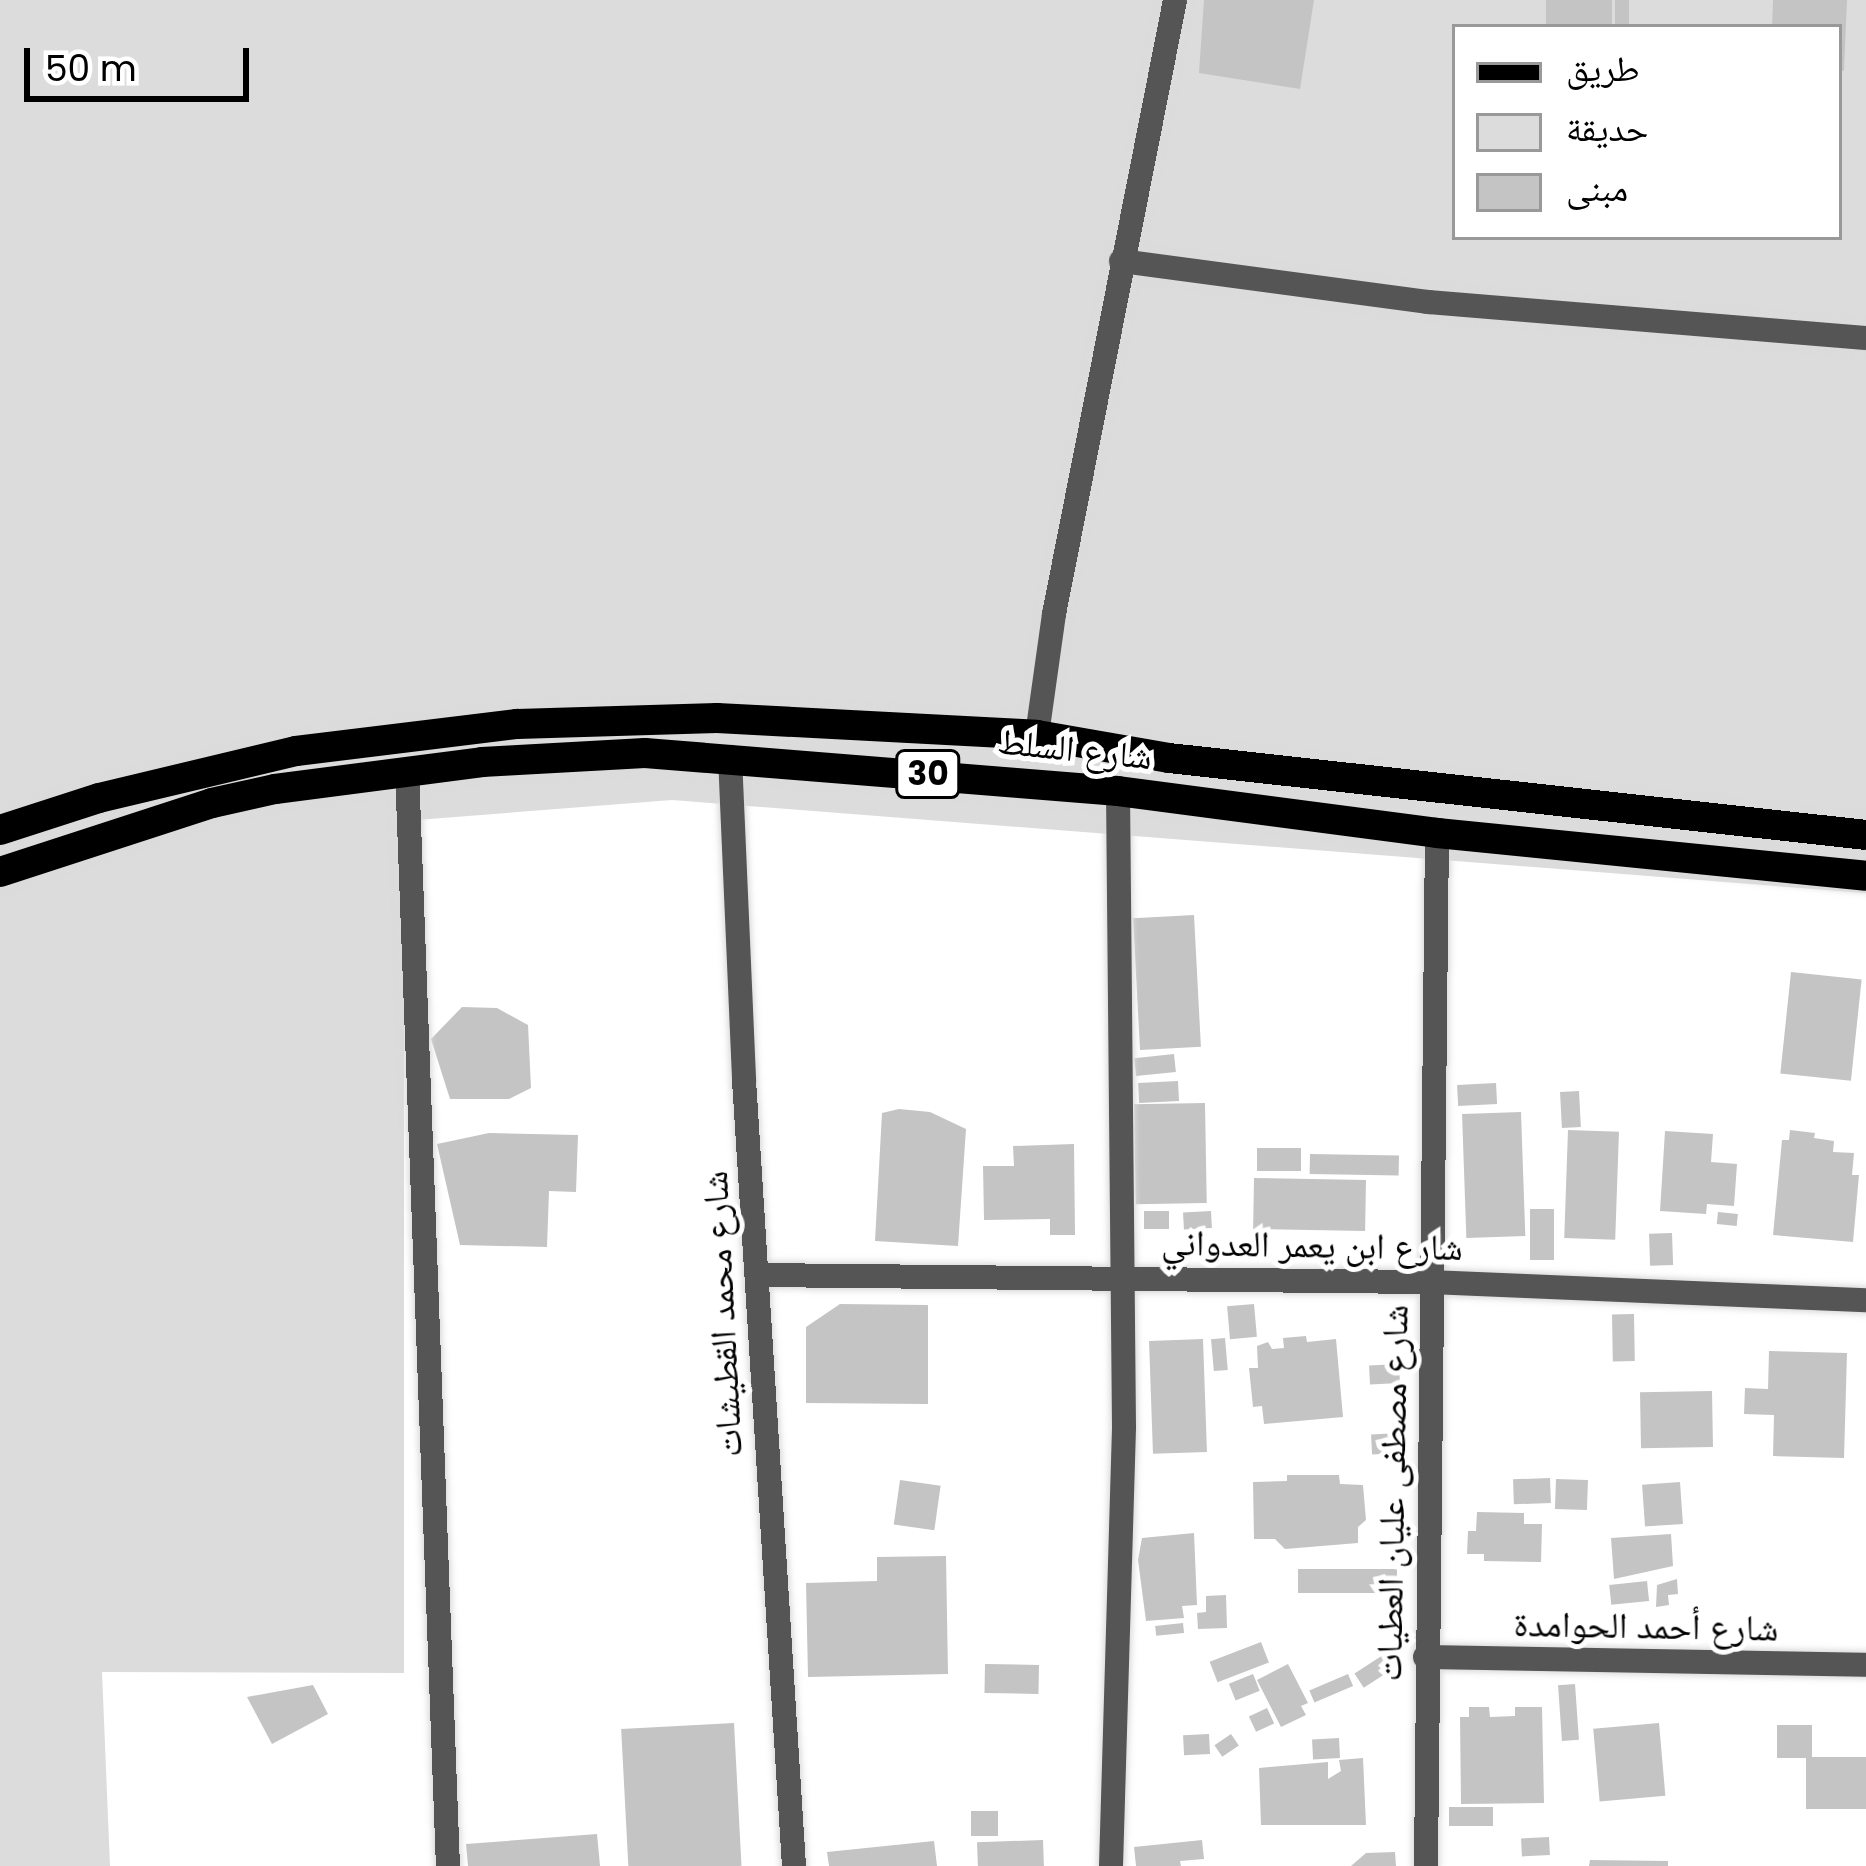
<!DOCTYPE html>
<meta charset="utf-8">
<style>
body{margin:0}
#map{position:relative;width:1866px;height:1866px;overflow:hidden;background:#fff;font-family:Poppins,"Noto Naskh Arabic",sans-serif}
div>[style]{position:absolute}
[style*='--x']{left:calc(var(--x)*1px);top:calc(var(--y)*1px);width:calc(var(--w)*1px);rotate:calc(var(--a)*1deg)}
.green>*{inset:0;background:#dcdcdc}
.building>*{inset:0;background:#c4c4c4;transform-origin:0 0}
.roads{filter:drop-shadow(0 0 3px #dbdbdb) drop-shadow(0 0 3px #dbdbdb)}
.minor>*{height:24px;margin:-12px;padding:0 12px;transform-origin:12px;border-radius:12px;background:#555}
.primary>*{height:30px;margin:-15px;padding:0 15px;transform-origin:15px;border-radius:15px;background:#000}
span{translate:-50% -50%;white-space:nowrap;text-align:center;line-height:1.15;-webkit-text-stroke:10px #fff;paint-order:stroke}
.shield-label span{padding:3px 9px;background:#fff;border:3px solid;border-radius:9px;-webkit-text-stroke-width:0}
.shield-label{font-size:33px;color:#000;font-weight:700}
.street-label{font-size:36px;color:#000}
.legend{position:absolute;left:1452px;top:24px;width:390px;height:216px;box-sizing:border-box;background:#fff;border:3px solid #999;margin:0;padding:15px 21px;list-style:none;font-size:36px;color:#000}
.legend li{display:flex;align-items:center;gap:24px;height:60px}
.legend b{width:60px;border:3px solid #999}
.scale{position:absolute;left:24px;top:48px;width:225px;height:54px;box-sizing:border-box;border:6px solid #000;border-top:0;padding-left:15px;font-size:36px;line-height:42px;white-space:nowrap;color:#000;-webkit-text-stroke:9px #fff;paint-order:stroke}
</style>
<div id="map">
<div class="green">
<i style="clip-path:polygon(evenodd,0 0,1866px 0,1866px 893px,672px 800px,404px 821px,404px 1673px,102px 1672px,110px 1866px,0 1866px,0 0,1455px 27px,1839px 27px,1839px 237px,1455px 237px,1455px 27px)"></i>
</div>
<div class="building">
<i style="clip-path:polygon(1204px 0,1314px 0,1300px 89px,1199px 73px)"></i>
<i style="left:1546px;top:0;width:66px;height:27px"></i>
<i style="left:1615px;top:0;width:14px;height:24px"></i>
<i style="clip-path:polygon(1773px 0,1847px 0,1844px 71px,1839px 70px,1839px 27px,1772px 27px)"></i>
<i style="left:1194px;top:915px;width:132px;height:61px;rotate:87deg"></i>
<i style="left:1791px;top:972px;width:71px;height:102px;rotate:6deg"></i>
<i style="clip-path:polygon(462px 1007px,497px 1008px,528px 1025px,531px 1088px,509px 1099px,450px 1099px,431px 1039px)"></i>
<i style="left:1174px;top:1054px;width:18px;height:40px;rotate:84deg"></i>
<i style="left:1178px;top:1081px;width:20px;height:40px;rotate:87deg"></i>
<i style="left:1496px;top:1083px;width:21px;height:39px;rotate:87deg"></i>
<i style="left:1579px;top:1091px;width:36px;height:19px;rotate:87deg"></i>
<i style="left:1205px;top:1103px;width:100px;height:71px;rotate:89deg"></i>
<i style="clip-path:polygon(899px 1109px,930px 1112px,966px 1129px,958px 1246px,875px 1241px,882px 1113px)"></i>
<i style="left:1521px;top:1112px;width:124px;height:59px;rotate:88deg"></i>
<i style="left:1568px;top:1130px;width:51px;height:108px;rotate:2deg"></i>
<i style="clip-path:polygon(1790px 1130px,1815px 1133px,1814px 1138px,1834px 1141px,1833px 1152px,1854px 1153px,1852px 1175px,1859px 1175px,1853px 1242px,1773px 1235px,1782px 1140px,1789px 1140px)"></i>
<i style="clip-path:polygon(1665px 1131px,1713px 1134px,1711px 1162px,1737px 1164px,1734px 1206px,1707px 1204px,1706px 1214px,1660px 1211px)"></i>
<i style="clip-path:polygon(489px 1133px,578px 1135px,576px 1192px,549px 1191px,547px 1247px,460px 1245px,437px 1144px)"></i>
<i style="clip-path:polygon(1074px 1144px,1075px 1235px,1050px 1235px,1050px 1219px,984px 1220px,983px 1166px,1014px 1166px,1013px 1146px)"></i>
<i style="left:1257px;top:1148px;width:44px;height:23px"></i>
<i style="left:1310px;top:1154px;width:89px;height:20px;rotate:1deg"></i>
<i style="left:1254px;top:1178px;width:112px;height:51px;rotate:1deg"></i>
<i style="left:1554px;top:1209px;width:51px;height:24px;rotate:90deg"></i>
<i style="left:1169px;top:1211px;width:18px;height:25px;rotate:90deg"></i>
<i style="left:1211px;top:1211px;width:17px;height:28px;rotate:87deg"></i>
<i style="left:1718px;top:1212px;width:20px;height:12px;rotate:6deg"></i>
<i style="left:1672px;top:1233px;width:32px;height:23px;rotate:88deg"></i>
<i style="clip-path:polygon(840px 1304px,928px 1305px,928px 1404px,806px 1403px,806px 1327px)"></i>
<i style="left:1254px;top:1304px;width:33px;height:27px;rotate:85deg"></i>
<i style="left:1634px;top:1314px;width:47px;height:22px;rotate:89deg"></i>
<i style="clip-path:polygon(1306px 1336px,1307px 1342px,1336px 1339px,1343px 1417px,1264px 1424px,1262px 1406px,1253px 1407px,1249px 1368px,1258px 1368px,1257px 1346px,1268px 1342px,1272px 1349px,1284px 1348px,1283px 1338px)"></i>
<i style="left:1225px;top:1338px;width:32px;height:14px;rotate:85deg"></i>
<i style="left:1203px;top:1339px;width:113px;height:54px;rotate:88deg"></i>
<i style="clip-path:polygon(1769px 1351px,1847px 1353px,1844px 1458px,1773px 1456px,1774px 1415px,1744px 1414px,1745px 1388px,1768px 1389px)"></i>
<i style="left:1399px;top:1364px;width:19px;height:30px;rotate:87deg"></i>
<i style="left:1712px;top:1391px;width:56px;height:72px;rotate:89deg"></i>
<i style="left:1399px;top:1433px;width:20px;height:28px;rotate:87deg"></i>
<i style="clip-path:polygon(1287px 1475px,1339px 1475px,1340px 1484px,1363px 1485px,1366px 1520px,1358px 1527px,1358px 1543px,1285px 1549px,1275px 1539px,1254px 1539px,1253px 1482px,1287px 1481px)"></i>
<i style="left:1550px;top:1478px;width:25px;height:37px;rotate:88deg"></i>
<i style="left:1556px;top:1479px;width:32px;height:30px;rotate:2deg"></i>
<i style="left:900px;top:1480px;width:41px;height:45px;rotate:8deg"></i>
<i style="left:1680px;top:1482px;width:42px;height:38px;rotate:86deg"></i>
<i style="clip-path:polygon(1477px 1512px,1524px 1513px,1524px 1524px,1542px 1524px,1541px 1562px,1484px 1561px,1484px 1554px,1467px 1554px,1468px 1531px,1476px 1531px)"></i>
<i style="clip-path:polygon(1194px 1533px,1197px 1605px,1182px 1606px,1184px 1618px,1146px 1621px,1138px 1560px,1142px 1538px)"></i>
<i style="clip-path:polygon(1671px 1534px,1673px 1566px,1614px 1579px,1611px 1538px)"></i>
<i style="clip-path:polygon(946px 1556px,948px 1674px,808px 1677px,806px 1583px,877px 1581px,877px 1557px)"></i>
<i style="left:1298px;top:1569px;width:99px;height:24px"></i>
<i style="clip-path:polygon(1677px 1579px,1678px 1594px,1668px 1595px,1669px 1605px,1656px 1607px,1657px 1585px)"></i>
<i style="left:1647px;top:1581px;width:20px;height:38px;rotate:84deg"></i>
<i style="clip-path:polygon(1226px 1595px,1227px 1628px,1198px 1629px,1197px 1613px,1206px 1612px,1206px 1596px)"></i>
<i style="left:1183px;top:1623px;width:10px;height:28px;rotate:84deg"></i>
<i style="left:1261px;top:1642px;width:22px;height:55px;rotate:69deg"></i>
<i style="left:1383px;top:1655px;width:17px;height:34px;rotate:57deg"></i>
<i style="left:985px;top:1664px;width:54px;height:29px;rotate:1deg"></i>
<i style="clip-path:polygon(1288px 1664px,1308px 1703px,1301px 1706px,1306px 1715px,1281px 1727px,1257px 1680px)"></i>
<i style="left:1253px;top:1674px;width:18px;height:26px;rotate:68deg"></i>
<i style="left:1348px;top:1674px;width:13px;height:42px;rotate:67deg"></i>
<i style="left:1575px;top:1684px;width:56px;height:17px;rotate:86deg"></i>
<i style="clip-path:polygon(313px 1685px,328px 1714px,272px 1744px,247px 1697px)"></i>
<i style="clip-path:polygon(1469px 1707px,1489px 1707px,1490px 1717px,1515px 1716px,1515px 1707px,1542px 1707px,1544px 1803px,1461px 1804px,1460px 1717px,1469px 1717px)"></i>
<i style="left:1267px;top:1708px;width:17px;height:20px;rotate:65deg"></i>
<i style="left:734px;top:1723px;width:143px;height:113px;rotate:87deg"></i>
<i style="left:1659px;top:1723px;width:73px;height:66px;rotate:85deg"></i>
<i style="left:1777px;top:1725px;width:35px;height:33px"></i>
<i style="left:1209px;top:1734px;width:20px;height:26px;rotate:87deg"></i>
<i style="left:1231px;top:1734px;width:14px;height:20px;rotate:56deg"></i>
<i style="left:1339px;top:1738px;width:20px;height:27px;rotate:87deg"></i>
<i style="left:1866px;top:1757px;width:52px;height:60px;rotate:90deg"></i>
<i style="clip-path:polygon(1363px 1758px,1366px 1825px,1261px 1825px,1259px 1768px,1328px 1762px,1328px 1779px,1341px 1771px,1339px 1760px)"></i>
<i style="left:1449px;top:1807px;width:44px;height:19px"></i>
<i style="left:971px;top:1811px;width:27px;height:25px"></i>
<i style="clip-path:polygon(597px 1834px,600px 1866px,468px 1866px,466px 1844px)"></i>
<i style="left:1549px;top:1837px;width:18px;height:28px;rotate:87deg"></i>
<i style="left:1043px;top:1840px;width:26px;height:66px;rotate:88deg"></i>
<i style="clip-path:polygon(1202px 1840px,1204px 1859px,1180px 1861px,1181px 1866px,1136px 1866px,1134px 1847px)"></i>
<i style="clip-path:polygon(934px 1841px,937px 1866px,829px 1866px,827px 1852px)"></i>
<i style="clip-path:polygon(1395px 1852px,1396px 1866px,1351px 1866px,1366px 1853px)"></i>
<i style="clip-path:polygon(1590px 1860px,1668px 1861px,1668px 1866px,1589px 1866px)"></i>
</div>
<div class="roads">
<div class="minor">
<i style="--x:1121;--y:261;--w:310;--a:7.6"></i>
<i style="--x:1428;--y:302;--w:439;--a:4.7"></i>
<i style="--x:1037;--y:735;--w:122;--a:-82"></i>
<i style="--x:1054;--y:614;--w:626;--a:-78.85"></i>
<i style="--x:730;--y:757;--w:323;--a:87.5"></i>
<i style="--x:744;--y:1080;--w:788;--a:86.36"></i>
<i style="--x:407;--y:770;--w:1097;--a:87.86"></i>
<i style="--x:757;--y:1275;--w:673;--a:0.6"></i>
<i style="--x:1430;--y:1282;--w:436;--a:2.4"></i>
<i style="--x:1425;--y:1657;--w:441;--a:1"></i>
<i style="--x:1111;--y:1866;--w:439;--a:-88.3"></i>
<i style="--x:1124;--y:1427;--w:636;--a:-90.54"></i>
<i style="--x:1426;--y:1866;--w:1033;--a:-89.39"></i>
</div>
<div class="primary">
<i style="--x:0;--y:830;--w:104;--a:-17.9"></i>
<i style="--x:99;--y:798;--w:203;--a:-13.4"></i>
<i style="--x:296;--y:751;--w:223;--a:-7"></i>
<i style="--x:517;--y:724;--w:200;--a:-1.7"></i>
<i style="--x:717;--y:718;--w:320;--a:3"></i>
<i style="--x:1037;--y:735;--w:134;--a:9.9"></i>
<i style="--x:1169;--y:758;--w:701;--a:6.3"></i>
<i style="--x:0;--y:872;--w:223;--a:-18"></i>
<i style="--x:212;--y:803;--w:65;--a:-12.5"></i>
<i style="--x:275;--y:789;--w:209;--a:-7.4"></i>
<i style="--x:482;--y:762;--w:163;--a:-3.2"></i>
<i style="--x:645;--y:753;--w:475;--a:4.6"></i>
<i style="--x:1118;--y:791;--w:322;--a:7.5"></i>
<i style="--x:1437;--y:833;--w:431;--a:5.7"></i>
</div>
</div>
<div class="shield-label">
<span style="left:928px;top:774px">30</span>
</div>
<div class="street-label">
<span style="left:1075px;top:749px;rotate:6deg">شارع السلط</span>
<span style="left:1312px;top:1245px;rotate:1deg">شارع ابن يعمر العدواني</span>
<span style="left:722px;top:1314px;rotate:-93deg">شارع محمد القطيشات</span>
<span style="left:1392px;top:1493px;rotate:-89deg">شارع مصطفى عليان العطيات</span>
<span style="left:1646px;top:1626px;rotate:1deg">شارع أحمد الحوامدة</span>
</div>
<ul class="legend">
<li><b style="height:15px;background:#000"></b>طريق</li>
<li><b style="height:33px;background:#dcdcdc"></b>حديقة</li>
<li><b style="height:33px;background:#c4c4c4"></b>مبنى</li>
</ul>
<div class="scale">50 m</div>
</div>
